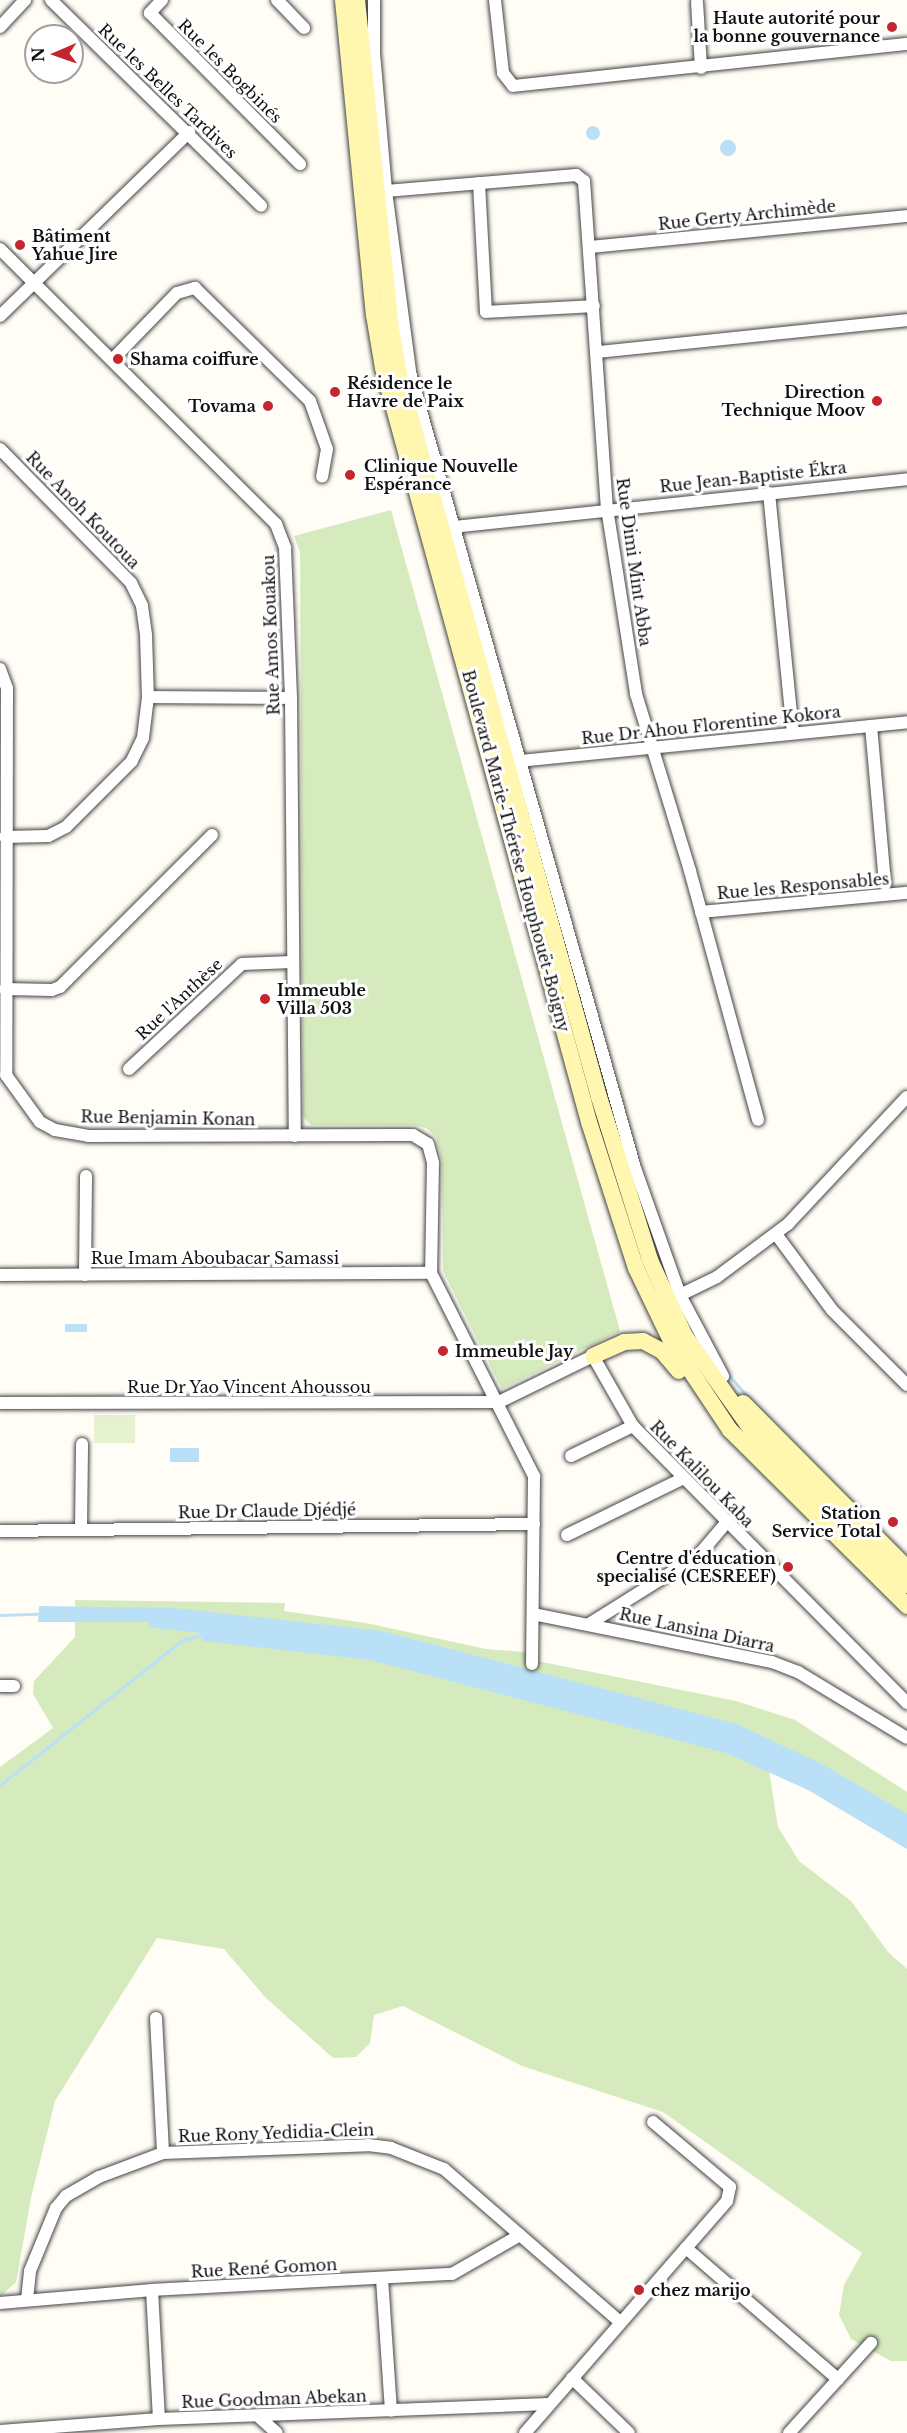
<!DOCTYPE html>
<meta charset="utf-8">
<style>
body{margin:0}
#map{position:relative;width:907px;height:2433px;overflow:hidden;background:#fffdf5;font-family:"Libre Baskerville",serif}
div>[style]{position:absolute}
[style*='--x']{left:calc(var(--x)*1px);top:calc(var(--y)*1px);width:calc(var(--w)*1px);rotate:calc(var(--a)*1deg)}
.green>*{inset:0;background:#d5ebbd}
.pitch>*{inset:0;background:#e6f2cf;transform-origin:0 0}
.water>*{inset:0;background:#b9e0f7;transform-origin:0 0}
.round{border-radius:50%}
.stream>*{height:3px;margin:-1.5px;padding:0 1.5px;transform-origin:1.5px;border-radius:1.5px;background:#b9e0f7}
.roads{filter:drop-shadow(0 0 2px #444) drop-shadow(0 0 2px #444)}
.street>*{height:12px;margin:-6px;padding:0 6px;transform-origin:6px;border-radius:6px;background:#fff}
.secondary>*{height:16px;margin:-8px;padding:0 8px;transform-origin:8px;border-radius:8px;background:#fff6b0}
.dots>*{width:16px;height:16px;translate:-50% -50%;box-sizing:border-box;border:3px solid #fff;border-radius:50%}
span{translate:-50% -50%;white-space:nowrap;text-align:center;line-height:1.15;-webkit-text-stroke:6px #fff;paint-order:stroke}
.poi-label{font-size:16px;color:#111;font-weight:700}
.right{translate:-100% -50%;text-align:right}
.left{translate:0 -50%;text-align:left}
.street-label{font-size:16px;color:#111}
.north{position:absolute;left:24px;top:24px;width:60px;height:60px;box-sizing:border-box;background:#fff;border:2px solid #a0a0a0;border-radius:50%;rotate:268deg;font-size:16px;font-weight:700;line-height:24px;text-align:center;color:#111}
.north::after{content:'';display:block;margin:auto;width:21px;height:27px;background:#c4262e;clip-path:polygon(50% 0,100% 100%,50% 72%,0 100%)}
</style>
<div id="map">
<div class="green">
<i style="clip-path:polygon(391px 510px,620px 1331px,502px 1389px,443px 1271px,442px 1161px,436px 1137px,426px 1128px,413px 1125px,311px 1125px,303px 1117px,300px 552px,294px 536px)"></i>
<i style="clip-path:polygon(75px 1600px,285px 1603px,284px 1611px,366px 1623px,486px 1649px,537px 1653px,537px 1661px,736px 1701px,795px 1720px,907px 1792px,907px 1831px,766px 1752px,778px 1827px,799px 1861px,851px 1901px,888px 1952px,907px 1969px,907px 2361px,891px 2361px,851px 2339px,839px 2315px,844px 2285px,862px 2253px,663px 2112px,522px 2066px,403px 2006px,374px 2015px,370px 2043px,356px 2057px,333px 2058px,265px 1997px,224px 1949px,157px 1938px,55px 2101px,31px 2198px,16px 2282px,0 2297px,0 1767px,53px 1728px,33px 1694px,34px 1681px,75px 1637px)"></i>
</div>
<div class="pitch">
<i style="left:94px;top:1415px;width:41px;height:28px"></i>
</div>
<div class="water">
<i class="round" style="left:586px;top:126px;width:14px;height:14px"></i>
<i class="round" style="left:720px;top:140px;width:16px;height:16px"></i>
<i style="left:87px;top:1324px;width:8px;height:22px;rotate:90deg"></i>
<i style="left:170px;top:1448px;width:29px;height:14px"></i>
<i style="clip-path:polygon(39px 1606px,174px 1608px,382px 1631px,737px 1724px,822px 1764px,907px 1814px,907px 1849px,808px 1790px,726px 1753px,370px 1660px,203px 1641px,199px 1633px,149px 1627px,149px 1622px,38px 1622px)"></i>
</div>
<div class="stream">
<i style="--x:727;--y:1373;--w:32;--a:49"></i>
<i style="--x:0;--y:1615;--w:37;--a:-2"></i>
<i style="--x:0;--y:1785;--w:233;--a:-38.5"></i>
<i style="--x:182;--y:1640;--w:21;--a:-14"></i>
</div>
<div class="roads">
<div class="street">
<i style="--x:51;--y:0;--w:294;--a:44.4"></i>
<i style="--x:162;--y:0;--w:18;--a:133"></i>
<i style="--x:150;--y:13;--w:213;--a:45.2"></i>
<i style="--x:277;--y:0;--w:39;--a:46"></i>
<i style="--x:374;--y:0;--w:53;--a:90"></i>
<i style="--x:374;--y:53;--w:139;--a:85"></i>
<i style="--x:386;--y:191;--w:183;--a:82.4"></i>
<i style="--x:410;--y:372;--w:827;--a:74.22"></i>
<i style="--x:635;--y:1168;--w:135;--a:70.5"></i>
<i style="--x:680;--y:1295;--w:92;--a:62"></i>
<i style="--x:495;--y:0;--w:73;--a:83.7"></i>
<i style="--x:503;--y:73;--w:16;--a:52"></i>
<i style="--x:513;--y:86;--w:396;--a:-6.1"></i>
<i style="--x:697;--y:2;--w:66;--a:86.5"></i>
<i style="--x:0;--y:27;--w:37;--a:-47"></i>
<i style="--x:479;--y:183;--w:129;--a:86.9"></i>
<i style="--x:486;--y:312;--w:108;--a:-3.2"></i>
<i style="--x:386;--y:191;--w:191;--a:-4.8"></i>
<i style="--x:576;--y:175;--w:10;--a:37"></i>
<i style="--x:584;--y:181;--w:328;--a:86"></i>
<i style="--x:607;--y:508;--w:188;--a:81.1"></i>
<i style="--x:636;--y:694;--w:185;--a:73"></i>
<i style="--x:690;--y:871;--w:258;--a:74.7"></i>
<i style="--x:591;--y:247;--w:318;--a:-5.6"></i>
<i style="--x:0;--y:249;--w:390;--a:44.9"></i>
<i style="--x:276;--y:524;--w:26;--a:69"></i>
<i style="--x:285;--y:548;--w:150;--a:87.7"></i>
<i style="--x:291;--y:698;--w:438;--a:89.5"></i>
<i style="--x:0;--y:316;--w:264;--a:-44.2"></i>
<i style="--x:598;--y:352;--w:311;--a:-5.9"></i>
<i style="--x:113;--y:359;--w:92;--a:-45.9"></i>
<i style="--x:177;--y:293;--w:19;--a:-16"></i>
<i style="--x:195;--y:288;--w:161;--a:44.5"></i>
<i style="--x:310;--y:401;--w:51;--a:70.5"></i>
<i style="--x:327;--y:449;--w:28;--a:100"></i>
<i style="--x:0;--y:449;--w:187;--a:45.6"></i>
<i style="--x:131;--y:583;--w:25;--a:64"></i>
<i style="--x:142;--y:606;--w:29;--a:82"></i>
<i style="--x:146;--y:635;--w:62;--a:88.2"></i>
<i style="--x:148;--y:697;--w:41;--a:97"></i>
<i style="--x:143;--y:738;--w:25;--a:116"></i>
<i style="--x:132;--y:761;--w:93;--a:135"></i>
<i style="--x:66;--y:827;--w:20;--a:153"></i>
<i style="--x:48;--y:836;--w:43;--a:178.7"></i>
<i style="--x:769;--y:493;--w:241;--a:84.3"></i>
<i style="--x:453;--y:527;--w:457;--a:-6"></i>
<i style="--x:0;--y:669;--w:20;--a:70"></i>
<i style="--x:7;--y:688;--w:387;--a:90.1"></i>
<i style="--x:6;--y:1075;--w:58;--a:54.1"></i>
<i style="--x:40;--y:1122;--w:17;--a:28"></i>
<i style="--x:55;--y:1130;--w:34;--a:10"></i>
<i style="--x:88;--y:1136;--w:309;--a:-0.2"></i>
<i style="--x:397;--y:1135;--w:16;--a:0"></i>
<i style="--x:413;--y:1135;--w:17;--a:31"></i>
<i style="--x:428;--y:1144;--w:20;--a:75"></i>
<i style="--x:433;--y:1163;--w:110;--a:91"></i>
<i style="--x:431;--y:1273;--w:228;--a:63.1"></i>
<i style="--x:534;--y:1476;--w:188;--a:90.6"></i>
<i style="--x:148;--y:697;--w:143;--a:0.4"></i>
<i style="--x:871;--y:726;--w:159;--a:84.9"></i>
<i style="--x:519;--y:761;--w:390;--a:-5.7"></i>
<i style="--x:701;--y:912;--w:207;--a:-5.3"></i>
<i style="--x:5;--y:989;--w:47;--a:1.2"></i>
<i style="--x:52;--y:990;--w:9;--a:-21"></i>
<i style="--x:60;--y:987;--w:215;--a:-45"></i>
<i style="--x:129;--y:1069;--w:154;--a:-42.9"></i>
<i style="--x:242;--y:964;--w:50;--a:-2.3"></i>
<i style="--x:776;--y:1234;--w:94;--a:53.6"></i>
<i style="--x:832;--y:1310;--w:106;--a:45"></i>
<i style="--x:0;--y:1275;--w:431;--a:-0.3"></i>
<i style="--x:85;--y:1275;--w:99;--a:-89.4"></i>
<i style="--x:680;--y:1295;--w:41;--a:-25.9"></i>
<i style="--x:717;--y:1277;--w:89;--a:-36.7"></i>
<i style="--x:788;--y:1224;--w:174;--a:-46.9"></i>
<i style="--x:0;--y:1403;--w:499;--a:-0.1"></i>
<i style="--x:499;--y:1402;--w:105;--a:-26.1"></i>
<i style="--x:593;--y:1356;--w:81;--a:60.3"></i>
<i style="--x:633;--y:1426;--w:390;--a:45.3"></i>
<i style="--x:571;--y:1456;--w:69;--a:-25.8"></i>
<i style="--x:81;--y:1530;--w:86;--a:-89.3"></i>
<i style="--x:0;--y:1531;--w:534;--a:-0.75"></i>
<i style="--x:567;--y:1535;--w:128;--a:-26"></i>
<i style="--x:533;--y:1614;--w:244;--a:11.4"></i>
<i style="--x:772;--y:1662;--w:28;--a:21"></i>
<i style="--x:798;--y:1672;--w:127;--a:31.2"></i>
<i style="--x:589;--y:1624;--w:128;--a:-32"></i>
<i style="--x:698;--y:1556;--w:43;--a:-49.7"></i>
<i style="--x:0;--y:1686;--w:14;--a:0"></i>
<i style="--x:156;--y:2018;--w:135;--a:87"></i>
<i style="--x:653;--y:2122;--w:101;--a:40.2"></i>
<i style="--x:730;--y:2187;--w:14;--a:102"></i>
<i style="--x:727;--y:2201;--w:62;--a:131.1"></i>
<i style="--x:382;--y:2279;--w:132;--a:86.1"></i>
<i style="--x:152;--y:2290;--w:129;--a:86.9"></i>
<i style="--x:27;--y:2300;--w:29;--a:-84"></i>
<i style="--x:30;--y:2271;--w:68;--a:-67.6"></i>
<i style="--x:56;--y:2208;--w:16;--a:-50"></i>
<i style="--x:66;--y:2196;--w:38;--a:-30"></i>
<i style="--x:99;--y:2177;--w:68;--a:-20.6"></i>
<i style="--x:163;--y:2153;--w:205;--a:-2.2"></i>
<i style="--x:368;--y:2145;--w:23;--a:7"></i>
<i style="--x:391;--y:2148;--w:57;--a:21.6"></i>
<i style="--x:444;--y:2169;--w:233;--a:41"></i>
<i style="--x:0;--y:2303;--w:153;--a:-4.9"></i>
<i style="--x:152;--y:2290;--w:300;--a:-3.1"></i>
<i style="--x:452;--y:2274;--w:78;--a:-29.8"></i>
<i style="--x:572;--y:2378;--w:79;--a:44"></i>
<i style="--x:258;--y:2416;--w:25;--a:42"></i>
<i style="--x:0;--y:2431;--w:159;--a:-4.3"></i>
<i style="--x:159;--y:2419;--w:390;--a:-2.2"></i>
<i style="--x:525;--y:2433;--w:245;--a:-49"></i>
<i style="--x:686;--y:2248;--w:201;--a:40.8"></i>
<i style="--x:789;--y:2433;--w:122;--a:-47.7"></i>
</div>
<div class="secondary">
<i style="--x:343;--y:0;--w:317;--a:84.4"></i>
<i style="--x:374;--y:315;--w:54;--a:80.4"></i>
<i style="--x:383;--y:368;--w:782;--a:74.72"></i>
<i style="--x:589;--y:1122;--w:153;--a:72.2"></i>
<i style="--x:636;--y:1268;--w:83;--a:64.4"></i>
<i style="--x:672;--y:1343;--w:105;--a:56.3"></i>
<i style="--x:730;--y:1430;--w:250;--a:44.8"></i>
<i style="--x:357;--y:0;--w:331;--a:84.1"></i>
<i style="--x:391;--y:329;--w:51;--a:79.8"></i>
<i style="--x:400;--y:379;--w:745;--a:74.51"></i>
<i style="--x:599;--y:1097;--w:171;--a:72.6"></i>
<i style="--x:650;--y:1260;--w:84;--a:65.3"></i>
<i style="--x:685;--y:1336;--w:121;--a:54.7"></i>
<i style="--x:755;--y:1435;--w:214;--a:44.6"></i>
<i style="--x:593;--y:1356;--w:34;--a:-24"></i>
<i style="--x:624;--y:1342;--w:19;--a:-3"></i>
<i style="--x:643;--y:1341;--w:21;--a:28"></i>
<i style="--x:662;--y:1351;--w:26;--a:50"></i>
<i style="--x:743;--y:1403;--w:233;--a:45.2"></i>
</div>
</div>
<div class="dots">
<i style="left:892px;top:27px;background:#c4262e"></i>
<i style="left:20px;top:245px;background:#c4262e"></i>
<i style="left:118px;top:359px;background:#c4262e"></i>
<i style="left:335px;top:392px;background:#c4262e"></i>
<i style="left:877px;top:401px;background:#c4262e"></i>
<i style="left:268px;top:406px;background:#c4262e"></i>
<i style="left:350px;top:475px;background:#c4262e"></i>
<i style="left:265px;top:999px;background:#c4262e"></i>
<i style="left:443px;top:1351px;background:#c4262e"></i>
<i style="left:893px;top:1522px;background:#c4262e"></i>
<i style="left:788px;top:1567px;background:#c4262e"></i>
<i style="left:639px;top:2290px;background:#c4262e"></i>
</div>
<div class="poi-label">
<span class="right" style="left:880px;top:27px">Haute autorité pour<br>la bonne gouvernance</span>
<span class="left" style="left:32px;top:245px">Bâtiment<br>Yahue Jire</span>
<span class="left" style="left:130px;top:359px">Shama coiffure</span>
<span class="left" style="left:347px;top:392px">Résidence le<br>Havre de Paix</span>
<span class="right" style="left:865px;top:401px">Direction<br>Technique Moov</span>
<span class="right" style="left:256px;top:406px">Tovama</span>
<span class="left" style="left:364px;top:475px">Clinique Nouvelle<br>Espérance</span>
<span class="left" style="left:277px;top:999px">Immeuble<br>Villa 503</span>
<span class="left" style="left:455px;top:1351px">Immeuble Jay</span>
<span class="right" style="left:881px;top:1522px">Station<br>Service Total</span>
<span class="right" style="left:776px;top:1567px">Centre d'éducation<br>specialisé (CESREEF)</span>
<span class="left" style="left:651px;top:2290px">chez marijo</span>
</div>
<div class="street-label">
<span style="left:230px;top:71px;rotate:45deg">Rue les Bogbinés</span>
<span style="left:168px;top:91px;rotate:44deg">Rue les Belles Tardives</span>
<span style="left:747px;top:215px;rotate:-6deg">Rue Gerty Archimède</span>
<span style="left:753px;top:477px;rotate:-6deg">Rue Jean-Baptiste Ékra</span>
<span style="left:83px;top:510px;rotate:46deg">Rue Anoh Koutoua</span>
<span style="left:634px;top:562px;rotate:82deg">Rue Dimi Mint Abba</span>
<span style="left:271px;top:635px;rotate:-92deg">Rue Amos Kouakou</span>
<span style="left:711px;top:725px;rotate:-6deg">Rue Dr Ahou Florentine Kokora</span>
<span style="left:516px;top:851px;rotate:75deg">Boulevard Marie-Thérèse Houphouët-Boigny</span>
<span style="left:803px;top:886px;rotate:-5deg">Rue les Responsables</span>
<span style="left:179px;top:999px;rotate:-43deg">Rue l'Anthèse</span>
<span style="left:168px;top:1118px;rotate:1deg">Rue Benjamin Konan</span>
<span style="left:215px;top:1258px">Rue Imam Aboubacar Samassi</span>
<span style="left:249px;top:1387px">Rue Dr Yao Vincent Ahoussou</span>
<span style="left:702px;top:1474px;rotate:46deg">Rue Kalilou Kaba</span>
<span style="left:267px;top:1511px;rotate:-1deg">Rue Dr Claude Djédjé</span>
<span style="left:697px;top:1630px;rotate:12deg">Rue Lansina Diarra</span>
<span style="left:276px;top:2133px;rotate:-2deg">Rue Rony Yedidia-Clein</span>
<span style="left:264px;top:2268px;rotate:-3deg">Rue René Gomon</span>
<span style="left:274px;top:2399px;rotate:-2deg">Rue Goodman Abekan</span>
</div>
<div class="north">N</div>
</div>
